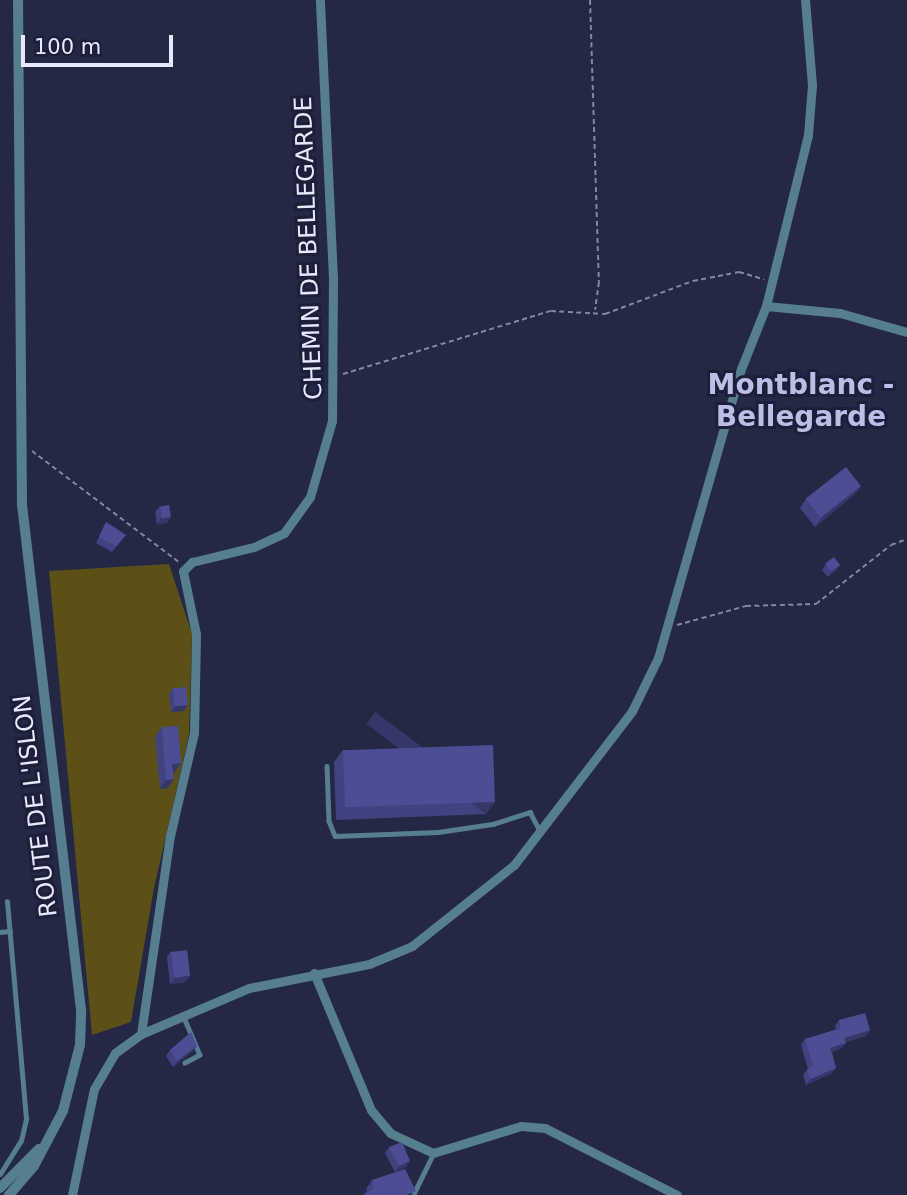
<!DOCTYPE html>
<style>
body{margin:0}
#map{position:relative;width:907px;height:1195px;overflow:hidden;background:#252845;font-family:"DejaVu Sans",sans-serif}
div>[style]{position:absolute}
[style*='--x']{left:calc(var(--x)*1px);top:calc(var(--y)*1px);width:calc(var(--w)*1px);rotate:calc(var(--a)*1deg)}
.green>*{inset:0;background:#5b5118}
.path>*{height:2px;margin-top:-1px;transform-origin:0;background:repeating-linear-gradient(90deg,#84879f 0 5px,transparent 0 8.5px)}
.service>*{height:4.5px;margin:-2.25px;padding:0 2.25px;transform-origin:2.25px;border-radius:2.25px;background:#557f8c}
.minor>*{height:9px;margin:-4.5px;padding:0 4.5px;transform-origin:4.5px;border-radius:4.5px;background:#557f8c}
.tertiary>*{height:10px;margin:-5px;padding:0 5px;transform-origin:5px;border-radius:5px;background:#557f8c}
.wall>*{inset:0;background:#404380}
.shaded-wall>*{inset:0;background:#343768;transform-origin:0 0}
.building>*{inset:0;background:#4b4e95;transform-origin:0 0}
span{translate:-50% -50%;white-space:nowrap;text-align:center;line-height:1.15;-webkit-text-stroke:6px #1c1e3a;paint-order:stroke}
.street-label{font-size:24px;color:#e6e9fc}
.quarter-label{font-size:28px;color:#babfe5;font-weight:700}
.scale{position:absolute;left:21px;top:35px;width:152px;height:32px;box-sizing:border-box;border:4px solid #e6e9fc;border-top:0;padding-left:9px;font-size:21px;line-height:24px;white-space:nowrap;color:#e6e9fc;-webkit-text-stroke:5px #1c1e3a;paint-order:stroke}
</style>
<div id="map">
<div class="green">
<i style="clip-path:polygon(169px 564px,192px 634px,189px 735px,154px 888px,131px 1022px,92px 1035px,49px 571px)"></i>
</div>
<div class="path">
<i style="--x:590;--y:0;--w:282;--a:88.2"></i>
<i style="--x:599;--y:282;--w:28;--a:98"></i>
<i style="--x:343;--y:374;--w:217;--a:-16.9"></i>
<i style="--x:551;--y:311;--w:54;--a:3.2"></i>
<i style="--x:605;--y:314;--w:94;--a:-20.6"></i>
<i style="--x:693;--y:281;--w:47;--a:-11.1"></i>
<i style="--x:739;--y:272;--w:26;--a:16"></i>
<i style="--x:32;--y:451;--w:184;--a:37.1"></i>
<i style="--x:677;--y:625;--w:72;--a:-15.4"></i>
<i style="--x:746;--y:606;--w:70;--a:-1.6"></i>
<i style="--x:816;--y:604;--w:95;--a:-38.2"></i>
<i style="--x:891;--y:545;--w:17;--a:-21"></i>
</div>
<div class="service">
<i style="--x:327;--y:766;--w:55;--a:87.9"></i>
<i style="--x:329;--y:821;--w:16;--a:68"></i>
<i style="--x:335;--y:836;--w:103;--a:-2.2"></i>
<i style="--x:438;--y:832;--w:56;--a:-8.3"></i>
<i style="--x:493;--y:824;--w:39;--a:-18"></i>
<i style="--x:530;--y:812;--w:21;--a:62"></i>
<i style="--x:0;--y:932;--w:10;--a:-6"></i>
<i style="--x:183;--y:1015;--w:43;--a:67"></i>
<i style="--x:200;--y:1055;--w:17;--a:152"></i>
<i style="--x:0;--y:1174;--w:39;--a:-58"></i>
<i style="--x:21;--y:1141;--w:23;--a:-77"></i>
<i style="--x:26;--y:1119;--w:218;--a:-95"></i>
<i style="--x:414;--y:1193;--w:43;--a:-64"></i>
</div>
<div class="minor">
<i style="--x:766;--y:306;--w:74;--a:5.4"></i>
<i style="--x:840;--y:313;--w:70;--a:15.8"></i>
<i style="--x:314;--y:973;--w:148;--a:67.4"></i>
<i style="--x:371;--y:1110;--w:30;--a:50"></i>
<i style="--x:390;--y:1133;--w:47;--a:24.9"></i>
<i style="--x:433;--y:1153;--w:92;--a:-17.1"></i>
<i style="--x:521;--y:1126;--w:24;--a:5"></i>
<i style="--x:545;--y:1128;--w:148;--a:26.9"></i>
<i style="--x:141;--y:1034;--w:200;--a:-81.7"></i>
<i style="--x:170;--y:836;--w:106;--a:-76.9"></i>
<i style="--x:194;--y:733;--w:99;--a:-88.8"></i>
<i style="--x:196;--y:634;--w:64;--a:-101.7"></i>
<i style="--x:183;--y:571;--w:13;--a:-45"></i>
<i style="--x:192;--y:562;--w:64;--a:-13.6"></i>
<i style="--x:254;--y:547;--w:33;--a:-25"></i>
<i style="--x:284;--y:533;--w:44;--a:-54.2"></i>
<i style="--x:310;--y:497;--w:79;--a:-73.9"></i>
<i style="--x:332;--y:421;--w:143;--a:-89.6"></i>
<i style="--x:333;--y:278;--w:278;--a:-92.7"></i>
<i style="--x:72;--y:1195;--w:108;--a:-78.3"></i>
<i style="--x:94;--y:1089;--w:42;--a:-59.7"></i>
<i style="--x:115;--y:1053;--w:32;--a:-36"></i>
<i style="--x:141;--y:1034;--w:117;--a:-23.1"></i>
<i style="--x:249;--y:988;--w:122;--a:-11.3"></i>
<i style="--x:369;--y:964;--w:47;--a:-22.7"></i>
<i style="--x:412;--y:946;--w:130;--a:-38.5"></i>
<i style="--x:514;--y:865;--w:194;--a:-52.5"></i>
<i style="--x:632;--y:711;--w:59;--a:-63.9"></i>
<i style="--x:658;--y:658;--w:301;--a:-74"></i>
<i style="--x:741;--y:369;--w:68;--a:-68.4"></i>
<i style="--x:766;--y:306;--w:176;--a:-76.2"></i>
<i style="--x:808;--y:135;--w:50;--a:-85.4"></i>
<i style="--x:812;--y:85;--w:85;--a:-94.7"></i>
</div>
<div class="tertiary">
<i style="--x:0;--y:1188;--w:55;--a:-45"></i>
<i style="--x:9;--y:1195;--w:38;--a:-49"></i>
<i style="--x:34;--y:1166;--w:62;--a:-62.2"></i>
<i style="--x:63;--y:1111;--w:68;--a:-75.6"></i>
<i style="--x:80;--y:1045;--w:35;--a:-88"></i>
<i style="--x:81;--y:1010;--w:508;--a:-96.66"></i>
<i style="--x:22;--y:505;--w:505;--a:-90.45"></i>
</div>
<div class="wall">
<i style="clip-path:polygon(861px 486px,855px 494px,815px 527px,800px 508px,806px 499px)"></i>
<i style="clip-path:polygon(160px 506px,171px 517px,167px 523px,157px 524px,155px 512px)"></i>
<i style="clip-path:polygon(106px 522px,126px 535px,112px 552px,96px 543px)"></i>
<i style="clip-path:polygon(826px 564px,840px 565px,835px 571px,828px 577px,822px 570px)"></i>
<i style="clip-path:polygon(173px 688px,184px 711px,171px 712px,169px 694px)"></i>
<i style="clip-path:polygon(162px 727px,175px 772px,174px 772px,168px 788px,160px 789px,155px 736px)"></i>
<i style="clip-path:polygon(343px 750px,495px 802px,486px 814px,336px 820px,334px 762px)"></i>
<i style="clip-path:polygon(171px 951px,186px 982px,170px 984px,167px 957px)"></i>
<i style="clip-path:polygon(839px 1020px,870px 1030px,866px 1036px,846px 1042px,842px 1048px,832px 1052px,836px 1068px,832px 1073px,806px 1085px,803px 1075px,808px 1069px,801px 1045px,805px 1039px,836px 1030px,835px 1026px)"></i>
<i style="clip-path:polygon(197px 1046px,193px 1051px,173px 1067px,166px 1056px,170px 1050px)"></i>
<i style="clip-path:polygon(389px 1147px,406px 1167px,395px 1172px,385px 1153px)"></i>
<i style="clip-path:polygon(372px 1180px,407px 1195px,363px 1195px,367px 1192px,366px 1189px)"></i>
</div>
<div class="shaded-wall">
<i style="clip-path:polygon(861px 486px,855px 494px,815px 527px,821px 518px)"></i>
<i style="clip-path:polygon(171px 517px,167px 523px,157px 524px,161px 518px)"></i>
<i style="clip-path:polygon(840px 565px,835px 571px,828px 577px,832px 571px)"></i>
<i style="clip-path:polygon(188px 705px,184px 711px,171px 712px,175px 706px)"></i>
<i style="clip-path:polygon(181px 763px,175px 772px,166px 773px,172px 764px)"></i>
<i style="clip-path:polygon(174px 779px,168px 788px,160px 789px,166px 780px)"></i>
<i style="left:495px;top:802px;width:15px;height:150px;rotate:127deg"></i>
<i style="clip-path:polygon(190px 976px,186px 982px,170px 984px,174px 978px)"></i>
<i style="clip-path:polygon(870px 1030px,866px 1036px,840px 1044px,844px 1038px)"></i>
<i style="clip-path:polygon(846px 1043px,842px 1048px,826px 1053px,830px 1048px)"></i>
<i style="clip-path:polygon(197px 1046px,193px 1051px,173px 1067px,177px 1061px)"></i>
<i style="clip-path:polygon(836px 1068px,832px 1073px,806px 1085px,810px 1079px)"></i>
<i style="clip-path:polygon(410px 1161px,406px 1167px,395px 1172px,399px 1166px)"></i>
</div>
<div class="building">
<i style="left:846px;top:467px;width:24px;height:51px;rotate:52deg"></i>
<i style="left:169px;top:505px;width:12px;height:9px;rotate:81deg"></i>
<i style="clip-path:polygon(106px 522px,126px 535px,116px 546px,99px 537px)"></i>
<i style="left:834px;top:557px;width:10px;height:11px;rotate:53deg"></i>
<i style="left:186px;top:687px;width:18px;height:13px;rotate:84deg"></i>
<i style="clip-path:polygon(178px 726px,181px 763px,172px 764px,174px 779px,166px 780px,162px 727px)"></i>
<i style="left:493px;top:745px;width:57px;height:150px;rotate:88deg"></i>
<i style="left:187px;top:950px;width:26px;height:16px;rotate:83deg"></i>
<i style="clip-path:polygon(865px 1013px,870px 1030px,844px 1038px,846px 1043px,830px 1048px,836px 1068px,810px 1079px,807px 1070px,813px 1065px,805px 1039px,841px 1028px,839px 1020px)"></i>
<i style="clip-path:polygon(191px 1032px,197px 1046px,177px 1061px,170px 1050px)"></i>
<i style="clip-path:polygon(402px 1142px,410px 1161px,399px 1166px,389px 1147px)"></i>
<i style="clip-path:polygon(405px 1169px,416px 1191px,407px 1195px,365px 1195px,364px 1194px,374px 1189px,372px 1180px)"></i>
</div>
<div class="street-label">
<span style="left:309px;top:248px;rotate:-92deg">CHEMIN DE BELLEGARDE</span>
<span style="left:36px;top:806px;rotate:-97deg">ROUTE DE L'ISLON</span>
</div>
<div class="quarter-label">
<span style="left:801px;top:401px">Montblanc -<br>Bellegarde</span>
</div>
<div class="scale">100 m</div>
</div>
